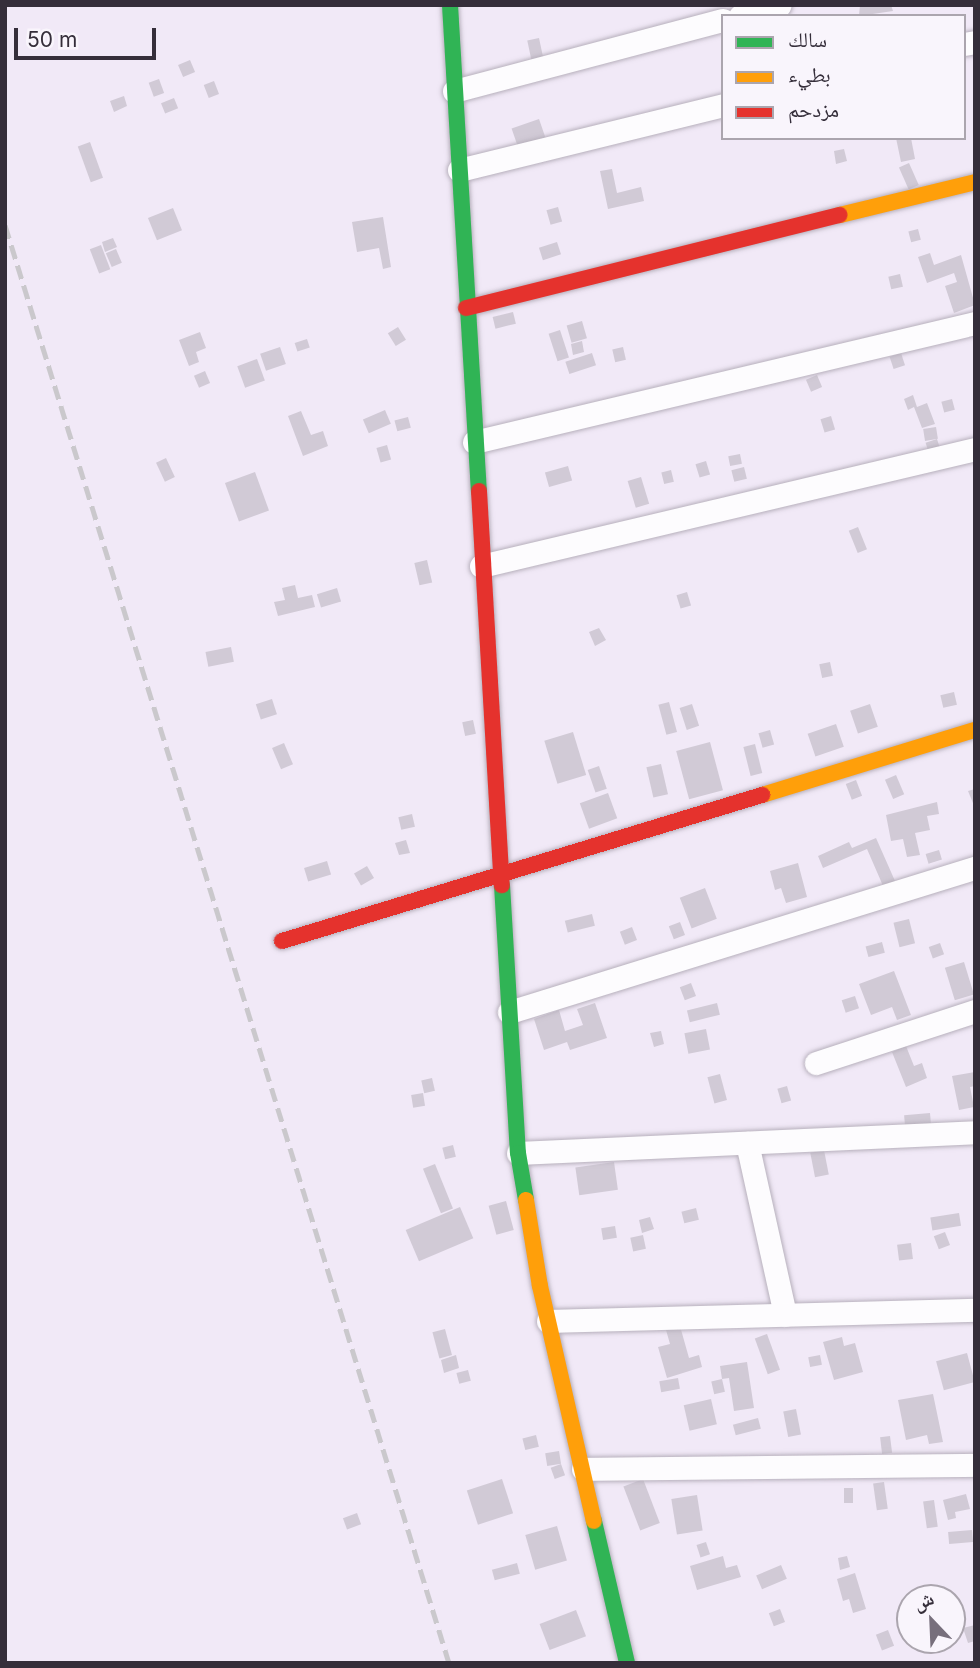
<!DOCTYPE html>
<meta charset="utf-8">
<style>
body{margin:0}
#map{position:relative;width:980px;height:1668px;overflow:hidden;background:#f1e9f7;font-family:Inter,"Noto Naskh Arabic",sans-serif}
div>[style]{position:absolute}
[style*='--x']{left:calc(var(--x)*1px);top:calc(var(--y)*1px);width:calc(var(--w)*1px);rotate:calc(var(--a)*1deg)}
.building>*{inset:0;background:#d1cad6;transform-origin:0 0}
.roads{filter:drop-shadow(0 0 2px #b7b0bc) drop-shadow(0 0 2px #b7b0bc)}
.street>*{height:23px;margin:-11.5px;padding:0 11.5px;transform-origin:11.5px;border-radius:11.5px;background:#fdfcfe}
.fast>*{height:16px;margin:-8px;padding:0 8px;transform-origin:8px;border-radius:8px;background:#30b455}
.slow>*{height:16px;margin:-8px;padding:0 8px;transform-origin:8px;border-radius:8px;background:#ff9f0a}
.jam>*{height:16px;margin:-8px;padding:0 8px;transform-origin:8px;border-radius:8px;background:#e5322d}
.rail>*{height:5px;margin-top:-2.5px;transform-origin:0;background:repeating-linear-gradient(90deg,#cac8cc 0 14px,transparent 0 21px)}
span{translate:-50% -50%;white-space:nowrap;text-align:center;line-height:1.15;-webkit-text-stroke:5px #f9f5fc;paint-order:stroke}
.frame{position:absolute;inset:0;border:7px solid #352e3a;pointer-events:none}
.legend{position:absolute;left:721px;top:14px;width:245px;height:126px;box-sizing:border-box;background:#f9f5fc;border:2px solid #aba5ae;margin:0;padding:9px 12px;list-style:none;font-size:21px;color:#352e3a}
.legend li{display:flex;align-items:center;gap:14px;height:35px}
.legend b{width:35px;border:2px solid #aba5ae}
.north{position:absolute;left:896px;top:1584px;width:70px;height:70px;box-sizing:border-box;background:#f9f5fc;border:2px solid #aba5ae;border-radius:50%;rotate:337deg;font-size:19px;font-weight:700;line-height:28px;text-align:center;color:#352e3a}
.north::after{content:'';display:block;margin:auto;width:24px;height:32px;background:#776f7c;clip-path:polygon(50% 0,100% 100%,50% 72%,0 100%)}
.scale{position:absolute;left:14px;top:28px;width:142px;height:32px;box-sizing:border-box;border:4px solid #352e3a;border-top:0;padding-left:9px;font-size:21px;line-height:24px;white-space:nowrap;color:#352e3a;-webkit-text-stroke:5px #f9f5fc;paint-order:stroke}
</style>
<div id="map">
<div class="building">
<i style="clip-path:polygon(860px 5px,891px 5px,893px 11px,859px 16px)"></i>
<i style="left:539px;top:38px;width:29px;height:12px;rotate:78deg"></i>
<i style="left:190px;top:60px;width:13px;height:13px;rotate:67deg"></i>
<i style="left:159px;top:79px;width:15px;height:11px;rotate:70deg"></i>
<i style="left:214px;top:81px;width:14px;height:11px;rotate:69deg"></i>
<i style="clip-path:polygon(124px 96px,127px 106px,114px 112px,110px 101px)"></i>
<i style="left:174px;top:98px;width:11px;height:14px;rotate:68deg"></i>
<i style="left:539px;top:119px;width:21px;height:29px;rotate:71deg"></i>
<i style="clip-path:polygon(896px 138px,911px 138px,915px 159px,901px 162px)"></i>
<i style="left:90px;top:142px;width:38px;height:13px;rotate:70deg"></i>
<i style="clip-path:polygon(844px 149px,847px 161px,836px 164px,834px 151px)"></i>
<i style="left:909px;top:163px;width:24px;height:11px;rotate:66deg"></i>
<i style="clip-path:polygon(612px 169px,617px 193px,641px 187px,644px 201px,608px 209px,600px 171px)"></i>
<i style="left:558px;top:207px;width:15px;height:12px;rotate:74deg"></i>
<i style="left:173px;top:208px;width:24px;height:27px;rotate:68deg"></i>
<i style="clip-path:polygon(383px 217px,391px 267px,383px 269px,379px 248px,357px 252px,352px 222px)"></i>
<i style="left:918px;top:229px;width:11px;height:10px;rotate:75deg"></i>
<i style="clip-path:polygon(113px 238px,117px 247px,105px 252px,102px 242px)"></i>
<i style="left:557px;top:242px;width:13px;height:19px;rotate:72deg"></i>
<i style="left:101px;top:245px;width:26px;height:12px;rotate:69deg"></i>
<i style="left:116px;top:249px;width:15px;height:11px;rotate:67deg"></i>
<i style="clip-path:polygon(930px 253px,934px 265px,961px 255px,975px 305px,954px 313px,945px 286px,957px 282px,954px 273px,927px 283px,918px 257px)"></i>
<i style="left:900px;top:274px;width:13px;height:12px;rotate:77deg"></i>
<i style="left:513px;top:312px;width:12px;height:21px;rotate:76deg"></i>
<i style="left:582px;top:321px;width:18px;height:16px;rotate:74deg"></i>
<i style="left:398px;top:327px;width:15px;height:12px;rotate:58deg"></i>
<i style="left:560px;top:330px;width:29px;height:12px;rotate:72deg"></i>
<i style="clip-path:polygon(200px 332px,206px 348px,196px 352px,199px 362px,189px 366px,179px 340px)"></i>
<i style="left:307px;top:339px;width:9px;height:13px;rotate:72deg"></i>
<i style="clip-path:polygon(582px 341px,584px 352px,573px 355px,571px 344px)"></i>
<i style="left:280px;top:347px;width:18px;height:21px;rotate:71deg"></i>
<i style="left:623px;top:347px;width:13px;height:11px;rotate:77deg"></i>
<i style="left:592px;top:353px;width:13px;height:28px;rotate:72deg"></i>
<i style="left:901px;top:353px;width:13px;height:12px;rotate:72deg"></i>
<i style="left:257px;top:359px;width:23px;height:21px;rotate:70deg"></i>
<i style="left:205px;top:371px;width:13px;height:12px;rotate:67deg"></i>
<i style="left:817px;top:375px;width:13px;height:12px;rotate:67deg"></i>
<i style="clip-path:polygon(913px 395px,917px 407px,927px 403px,935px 424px,922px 428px,914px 407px,908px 410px,904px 399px)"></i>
<i style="left:952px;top:399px;width:11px;height:11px;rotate:75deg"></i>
<i style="left:385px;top:410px;width:15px;height:24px;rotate:67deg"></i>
<i style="clip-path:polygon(301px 411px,311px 435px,323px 431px,328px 446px,303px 456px,288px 416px)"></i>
<i style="left:831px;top:416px;width:14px;height:11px;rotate:73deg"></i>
<i style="left:408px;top:417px;width:11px;height:14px;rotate:75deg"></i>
<i style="left:936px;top:427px;width:12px;height:13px;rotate:81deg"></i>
<i style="left:937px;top:439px;width:13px;height:12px;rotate:72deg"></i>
<i style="left:387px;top:445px;width:15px;height:11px;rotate:74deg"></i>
<i style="left:740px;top:454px;width:10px;height:12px;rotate:79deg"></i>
<i style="left:166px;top:458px;width:21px;height:11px;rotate:65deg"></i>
<i style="left:706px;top:461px;width:14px;height:11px;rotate:73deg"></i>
<i style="left:568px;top:466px;width:15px;height:24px;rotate:74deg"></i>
<i style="left:744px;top:467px;width:12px;height:13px;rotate:76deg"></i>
<i style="left:671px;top:470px;width:12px;height:10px;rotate:76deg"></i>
<i style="left:255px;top:472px;width:41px;height:32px;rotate:70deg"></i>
<i style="left:641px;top:477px;width:28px;height:14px;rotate:73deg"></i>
<i style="left:858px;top:527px;width:24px;height:10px;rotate:68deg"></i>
<i style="left:427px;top:560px;width:23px;height:13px;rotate:77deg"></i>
<i style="clip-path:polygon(295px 585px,298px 598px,312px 595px,315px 607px,278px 616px,274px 602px,285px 600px,282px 588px)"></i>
<i style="left:337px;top:588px;width:14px;height:21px;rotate:73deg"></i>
<i style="left:687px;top:592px;width:14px;height:11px;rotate:73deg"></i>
<i style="clip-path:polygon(599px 628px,606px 640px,595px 646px,589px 632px)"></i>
<i style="left:231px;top:647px;width:15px;height:26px;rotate:79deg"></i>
<i style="left:830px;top:662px;width:14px;height:11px;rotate:78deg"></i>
<i style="left:954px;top:692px;width:13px;height:14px;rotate:77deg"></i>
<i style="left:272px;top:699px;width:16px;height:17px;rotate:72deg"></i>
<i style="left:669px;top:702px;width:31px;height:11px;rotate:75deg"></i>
<i style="left:692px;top:704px;width:23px;height:13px;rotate:72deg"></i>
<i style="left:870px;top:704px;width:24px;height:21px;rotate:71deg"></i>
<i style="left:473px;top:720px;width:14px;height:11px;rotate:78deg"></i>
<i style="left:836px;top:724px;width:24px;height:30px;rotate:71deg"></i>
<i style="left:770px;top:730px;width:15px;height:12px;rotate:74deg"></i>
<i style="left:573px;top:732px;width:45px;height:30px;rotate:73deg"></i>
<i style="left:710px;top:742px;width:50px;height:35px;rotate:75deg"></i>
<i style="left:284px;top:743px;width:23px;height:13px;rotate:67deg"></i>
<i style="left:755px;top:744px;width:30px;height:12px;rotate:76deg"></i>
<i style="left:661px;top:764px;width:31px;height:15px;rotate:77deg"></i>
<i style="left:599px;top:766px;width:24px;height:12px;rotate:71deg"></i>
<i style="left:896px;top:775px;width:21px;height:12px;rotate:67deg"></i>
<i style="left:856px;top:780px;width:17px;height:11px;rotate:69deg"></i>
<i style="clip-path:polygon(975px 789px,975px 808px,968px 791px)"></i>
<i style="left:608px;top:793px;width:27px;height:30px;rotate:70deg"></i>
<i style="clip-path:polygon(937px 802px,939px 814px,927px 816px,930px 830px,915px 833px,920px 855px,907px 857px,903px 839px,891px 841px,886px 815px)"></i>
<i style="left:412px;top:814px;width:13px;height:14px;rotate:77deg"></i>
<i style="clip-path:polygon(876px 838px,899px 890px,887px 895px,867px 849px,823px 868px,818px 856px,849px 842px,852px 848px)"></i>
<i style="clip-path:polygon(406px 840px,410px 853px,399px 855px,395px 843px)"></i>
<i style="left:939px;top:850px;width:10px;height:14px;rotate:73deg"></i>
<i style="left:327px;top:861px;width:14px;height:24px;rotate:73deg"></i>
<i style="clip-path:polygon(798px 863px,807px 897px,786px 903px,781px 888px,775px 890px,770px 871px)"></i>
<i style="left:367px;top:866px;width:14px;height:15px;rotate:60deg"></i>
<i style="left:705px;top:888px;width:33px;height:27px;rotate:69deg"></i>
<i style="left:592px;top:914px;width:12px;height:28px;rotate:76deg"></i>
<i style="left:909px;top:919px;width:25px;height:16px;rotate:76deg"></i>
<i style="left:680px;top:922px;width:14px;height:12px;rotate:69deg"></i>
<i style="left:632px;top:927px;width:14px;height:13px;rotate:69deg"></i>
<i style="left:882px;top:942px;width:11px;height:17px;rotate:75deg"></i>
<i style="left:940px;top:943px;width:12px;height:12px;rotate:70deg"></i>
<i style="left:964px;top:962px;width:34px;height:20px;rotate:73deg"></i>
<i style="clip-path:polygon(894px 971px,911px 1015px,897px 1020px,892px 1007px,871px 1015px,859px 984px)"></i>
<i style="left:691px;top:983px;width:14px;height:12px;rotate:69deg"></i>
<i style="left:855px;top:996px;width:13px;height:14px;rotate:72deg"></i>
<i style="clip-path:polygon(595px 1003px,607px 1038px,570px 1050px,567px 1042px,544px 1050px,534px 1019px,559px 1010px,565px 1031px,583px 1025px,577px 1009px)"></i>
<i style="left:717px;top:1003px;width:12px;height:31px;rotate:76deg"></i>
<i style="left:706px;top:1029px;width:21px;height:22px;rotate:79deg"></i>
<i style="clip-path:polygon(661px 1031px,664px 1044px,654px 1047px,650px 1033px)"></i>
<i style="clip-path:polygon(906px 1046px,914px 1066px,922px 1063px,927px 1078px,906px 1087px,892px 1052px)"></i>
<i style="clip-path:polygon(975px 1072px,975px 1086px,970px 1087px,974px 1107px,959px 1110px,952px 1076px)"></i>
<i style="left:720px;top:1074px;width:27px;height:13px;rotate:75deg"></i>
<i style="left:432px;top:1078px;width:13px;height:11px;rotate:77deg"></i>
<i style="left:787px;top:1086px;width:15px;height:10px;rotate:74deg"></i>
<i style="left:423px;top:1093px;width:13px;height:12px;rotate:81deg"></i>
<i style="left:930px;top:1113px;width:11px;height:26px;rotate:85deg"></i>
<i style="left:453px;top:1145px;width:12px;height:11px;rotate:76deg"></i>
<i style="left:824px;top:1150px;width:25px;height:14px;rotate:79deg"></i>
<i style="left:614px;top:1162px;width:28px;height:39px;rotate:82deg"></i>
<i style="left:435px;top:1164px;width:48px;height:13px;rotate:68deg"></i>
<i style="left:506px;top:1201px;width:30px;height:18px;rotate:75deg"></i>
<i style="left:460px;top:1207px;width:34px;height:59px;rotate:67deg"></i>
<i style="left:696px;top:1208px;width:12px;height:15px;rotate:76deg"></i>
<i style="left:959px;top:1213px;width:13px;height:29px;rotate:81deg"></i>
<i style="clip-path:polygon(650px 1217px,654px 1229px,642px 1233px,639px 1220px)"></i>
<i style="left:615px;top:1226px;width:12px;height:14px;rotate:81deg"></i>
<i style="left:945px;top:1232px;width:14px;height:12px;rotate:69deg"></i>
<i style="left:643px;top:1235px;width:14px;height:13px;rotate:78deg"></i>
<i style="left:911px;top:1243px;width:16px;height:14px;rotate:83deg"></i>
<i style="clip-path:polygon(680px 1326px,689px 1358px,699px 1355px,702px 1367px,667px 1378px,658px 1347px,670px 1344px,666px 1330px)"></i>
<i style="left:445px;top:1329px;width:27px;height:13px;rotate:75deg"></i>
<i style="left:767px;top:1334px;width:38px;height:13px;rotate:70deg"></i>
<i style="clip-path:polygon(842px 1337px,844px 1346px,855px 1343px,863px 1372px,834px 1380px,823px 1342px)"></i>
<i style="left:967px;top:1353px;width:30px;height:32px;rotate:75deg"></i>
<i style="clip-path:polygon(456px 1355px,459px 1368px,444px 1373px,441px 1360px)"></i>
<i style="left:820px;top:1355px;width:10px;height:12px;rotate:79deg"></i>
<i style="clip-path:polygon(747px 1362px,754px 1408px,734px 1411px,729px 1378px,722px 1379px,720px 1366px)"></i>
<i style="left:468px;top:1370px;width:11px;height:12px;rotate:75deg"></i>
<i style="left:678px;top:1378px;width:11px;height:19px;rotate:80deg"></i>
<i style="left:722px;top:1379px;width:13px;height:11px;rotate:77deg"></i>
<i style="clip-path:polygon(933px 1394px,943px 1442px,929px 1444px,927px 1435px,906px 1440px,898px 1400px)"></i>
<i style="left:711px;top:1399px;width:26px;height:28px;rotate:77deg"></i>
<i style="left:796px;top:1409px;width:26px;height:13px;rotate:79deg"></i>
<i style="left:758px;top:1418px;width:11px;height:26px;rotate:75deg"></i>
<i style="left:536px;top:1435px;width:12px;height:14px;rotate:76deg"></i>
<i style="left:890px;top:1436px;width:17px;height:10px;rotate:83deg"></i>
<i style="left:559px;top:1451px;width:13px;height:14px;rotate:81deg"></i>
<i style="left:561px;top:1464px;width:12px;height:11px;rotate:70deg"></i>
<i style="left:502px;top:1479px;width:36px;height:37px;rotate:72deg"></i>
<i style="left:643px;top:1479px;width:47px;height:21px;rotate:69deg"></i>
<i style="left:884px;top:1482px;width:27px;height:11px;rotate:82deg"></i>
<i style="left:844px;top:1488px;width:9px;height:15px"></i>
<i style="clip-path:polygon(966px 1494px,970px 1509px,955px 1512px,956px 1518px,948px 1520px,943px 1500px)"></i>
<i style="left:697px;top:1495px;width:36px;height:26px;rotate:81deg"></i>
<i style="left:934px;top:1500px;width:27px;height:11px;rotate:82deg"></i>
<i style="left:357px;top:1513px;width:12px;height:15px;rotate:70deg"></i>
<i style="left:557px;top:1526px;width:36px;height:33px;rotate:74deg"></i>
<i style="left:972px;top:1530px;width:12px;height:24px;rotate:85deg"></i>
<i style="left:706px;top:1542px;width:13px;height:10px;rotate:72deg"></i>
<i style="clip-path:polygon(723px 1556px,726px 1568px,737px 1565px,741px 1577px,697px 1590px,690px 1566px)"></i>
<i style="clip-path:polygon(847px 1556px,850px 1567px,840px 1570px,838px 1558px)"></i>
<i style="left:517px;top:1563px;width:11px;height:26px;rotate:75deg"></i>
<i style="left:781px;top:1565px;width:15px;height:27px;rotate:67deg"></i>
<i style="clip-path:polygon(855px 1573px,866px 1609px,853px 1613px,849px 1599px,843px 1601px,837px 1579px)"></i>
<i style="left:780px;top:1609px;width:14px;height:12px;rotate:69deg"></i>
<i style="left:576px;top:1610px;width:28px;height:39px;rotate:69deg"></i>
<i style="clip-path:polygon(952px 1623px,955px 1623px,957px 1639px,952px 1640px)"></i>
<i style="clip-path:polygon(975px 1625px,975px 1641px,968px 1643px,963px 1628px)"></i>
<i style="left:888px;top:1630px;width:17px;height:13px;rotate:69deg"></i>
</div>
<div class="roads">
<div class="street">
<i style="--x:740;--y:16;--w:41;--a:-15.4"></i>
<i style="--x:964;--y:44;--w:11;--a:-10"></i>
<i style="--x:454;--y:91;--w:278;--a:-14.8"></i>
<i style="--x:459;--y:170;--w:272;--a:-13.8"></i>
<i style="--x:474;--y:442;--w:515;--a:-13.36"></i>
<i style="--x:481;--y:566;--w:508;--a:-13.32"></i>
<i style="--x:509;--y:1012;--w:488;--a:-17.2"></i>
<i style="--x:816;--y:1063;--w:167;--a:-18.1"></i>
<i style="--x:747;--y:1143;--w:176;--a:77.5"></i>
<i style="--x:518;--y:1153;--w:457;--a:-2.6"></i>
<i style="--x:548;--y:1321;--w:427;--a:-1.5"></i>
<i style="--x:583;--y:1469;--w:392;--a:-0.6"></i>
</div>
<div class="fast">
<i style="--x:450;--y:5;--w:487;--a:86.6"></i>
<i style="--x:502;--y:885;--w:268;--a:86.6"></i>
<i style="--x:518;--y:1153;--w:48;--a:80.3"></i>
<i style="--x:594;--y:1521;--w:146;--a:76.9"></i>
</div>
<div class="slow">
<i style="--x:840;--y:215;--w:139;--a:-13.7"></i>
<i style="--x:762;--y:795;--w:223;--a:-17"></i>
<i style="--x:526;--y:1200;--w:87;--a:80.8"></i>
<i style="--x:540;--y:1286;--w:241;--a:77.1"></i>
</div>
<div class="jam">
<i style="--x:466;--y:308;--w:385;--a:-14"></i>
<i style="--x:479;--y:491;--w:395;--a:86.7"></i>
<i style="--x:282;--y:941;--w:502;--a:-16.92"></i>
</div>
</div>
<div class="rail">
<i style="--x:5;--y:225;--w:1505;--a:72.84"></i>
</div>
<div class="frame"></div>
<ul class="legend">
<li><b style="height:9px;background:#30b455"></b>سالك</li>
<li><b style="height:9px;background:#ff9f0a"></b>بطيء</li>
<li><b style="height:9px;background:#e5322d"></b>مزدحم</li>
</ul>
<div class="north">ش</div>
<div class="scale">50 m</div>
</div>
